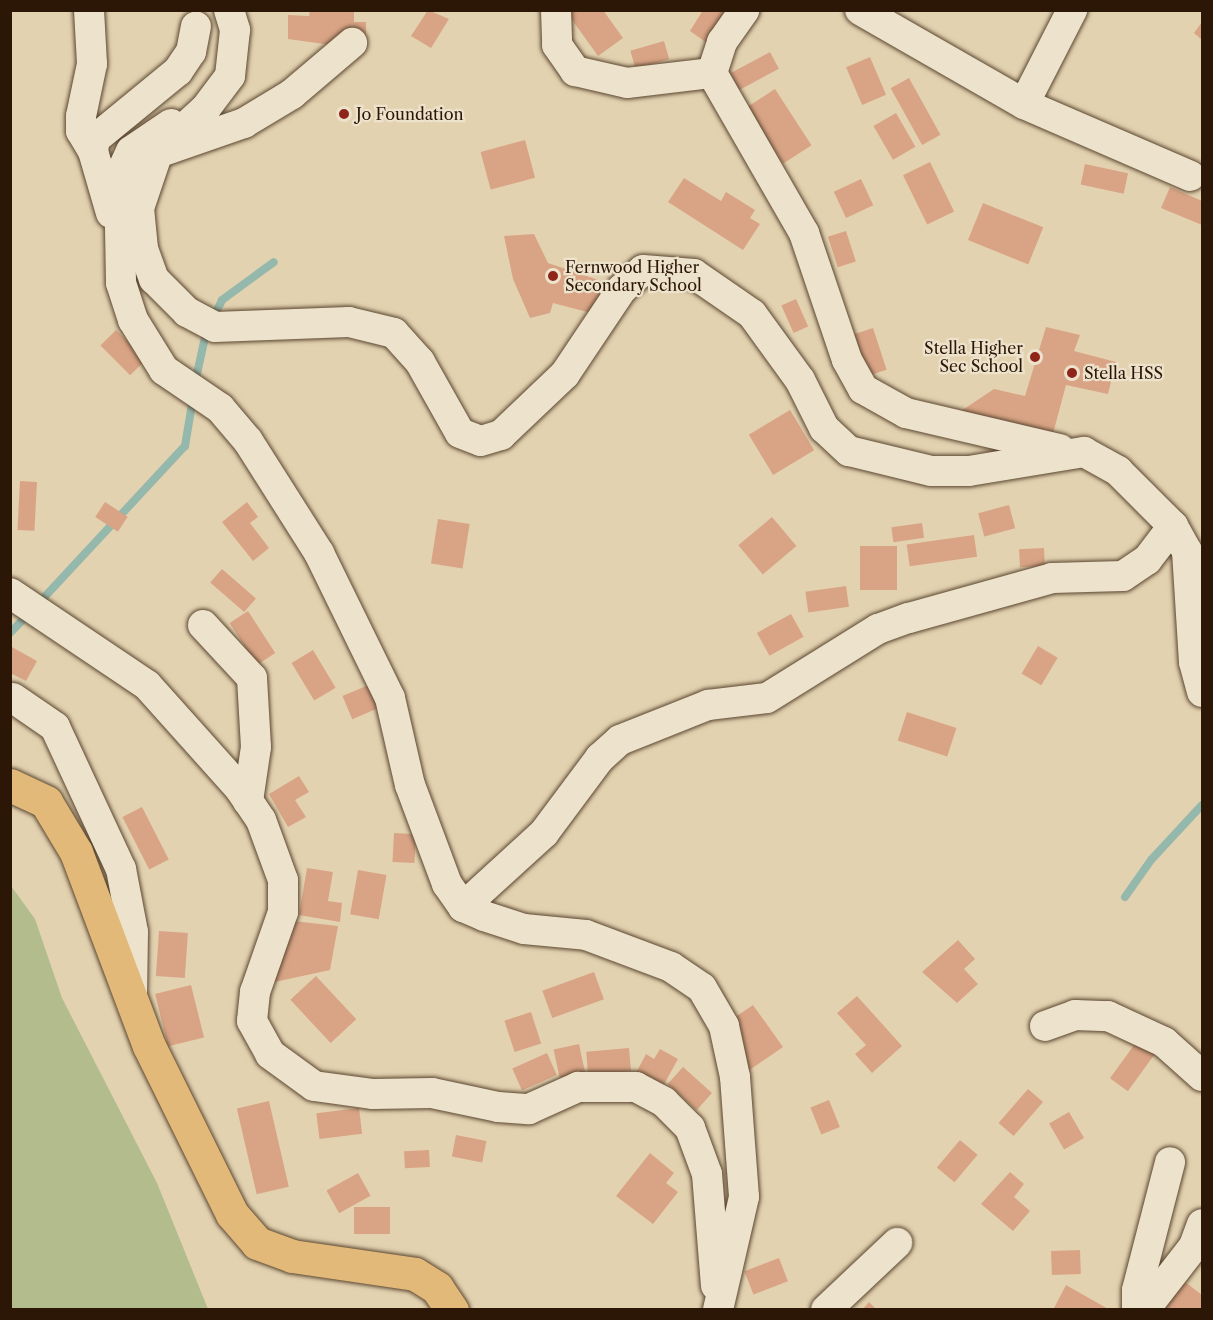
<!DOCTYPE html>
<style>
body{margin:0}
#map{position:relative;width:1213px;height:1320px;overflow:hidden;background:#e3d2b0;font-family:"Libre Caslon Text",serif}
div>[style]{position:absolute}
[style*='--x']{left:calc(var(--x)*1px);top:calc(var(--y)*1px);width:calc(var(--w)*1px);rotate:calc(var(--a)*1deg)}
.green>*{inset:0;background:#b3bc8c}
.stream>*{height:8px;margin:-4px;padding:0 4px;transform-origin:4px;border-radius:4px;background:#95b8ac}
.building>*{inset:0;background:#d9a485;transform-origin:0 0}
.roads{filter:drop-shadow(0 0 2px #5a4630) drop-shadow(0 0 2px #5a4630)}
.minor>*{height:30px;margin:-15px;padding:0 15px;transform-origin:15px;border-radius:15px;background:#ede2cc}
.major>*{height:33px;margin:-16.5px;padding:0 16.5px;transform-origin:16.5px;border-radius:16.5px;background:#e2b978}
.dots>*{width:16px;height:16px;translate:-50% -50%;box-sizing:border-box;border:3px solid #ede2cc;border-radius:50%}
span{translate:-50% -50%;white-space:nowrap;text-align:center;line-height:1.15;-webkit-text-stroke:4.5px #ede2cc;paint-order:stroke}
.poi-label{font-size:16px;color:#2c1706}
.left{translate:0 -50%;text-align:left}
.right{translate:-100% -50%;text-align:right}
.frame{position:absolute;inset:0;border:12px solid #2c1706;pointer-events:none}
</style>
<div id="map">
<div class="green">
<i style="clip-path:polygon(11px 886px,35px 919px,62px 998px,157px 1183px,208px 1309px,11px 1309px)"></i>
</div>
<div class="stream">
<i style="--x:213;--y:318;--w:20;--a:-63"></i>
<i style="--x:222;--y:300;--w:64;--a:-36.2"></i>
<i style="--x:195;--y:383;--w:56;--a:-77.7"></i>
<i style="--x:38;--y:604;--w:216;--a:-47.1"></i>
<i style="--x:185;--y:446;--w:49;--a:-80.5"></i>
<i style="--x:10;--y:633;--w:29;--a:-46"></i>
<i style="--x:1125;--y:897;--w:45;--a:-54.9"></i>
<i style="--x:1151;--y:860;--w:75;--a:-47.2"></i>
</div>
<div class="building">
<i style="clip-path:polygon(310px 10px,354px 10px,354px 22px,366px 22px,366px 37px,339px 36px,339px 46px,288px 39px,288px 15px,309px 16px)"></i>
<i style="clip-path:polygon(428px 10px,449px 19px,431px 48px,411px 36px)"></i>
<i style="clip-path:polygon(565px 10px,603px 10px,623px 38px,598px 56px)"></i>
<i style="clip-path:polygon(703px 10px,739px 10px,714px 48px,690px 31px)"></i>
<i style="clip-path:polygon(1202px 22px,1202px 40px,1194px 33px)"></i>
<i style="left:664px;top:41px;width:19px;height:35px;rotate:74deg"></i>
<i style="left:770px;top:52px;width:19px;height:45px;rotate:62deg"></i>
<i style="left:870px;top:57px;width:41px;height:26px;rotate:67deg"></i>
<i style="left:909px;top:78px;width:65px;height:21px;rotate:61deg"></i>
<i style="left:775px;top:89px;width:67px;height:34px;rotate:57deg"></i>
<i style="left:896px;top:113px;width:39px;height:26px;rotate:60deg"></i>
<i style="left:525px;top:140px;width:39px;height:46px;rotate:75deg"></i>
<i style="left:930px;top:162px;width:55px;height:30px;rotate:64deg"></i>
<i style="left:1085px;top:164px;width:44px;height:21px;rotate:12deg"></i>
<i style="clip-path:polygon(684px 178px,721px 201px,726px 192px,755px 210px,750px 218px,760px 224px,743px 250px,668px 202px)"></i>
<i style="left:861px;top:179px;width:29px;height:30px;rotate:65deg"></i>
<i style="clip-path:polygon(1170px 187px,1202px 201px,1202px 225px,1161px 208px)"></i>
<i style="left:983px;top:203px;width:65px;height:40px;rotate:22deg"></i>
<i style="left:846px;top:231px;width:32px;height:19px;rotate:72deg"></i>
<i style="clip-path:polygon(534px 234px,548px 263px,610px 284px,591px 313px,553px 303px,550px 313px,530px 318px,513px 279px,504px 236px)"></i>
<i style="left:796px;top:299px;width:30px;height:16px;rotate:66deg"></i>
<i style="clip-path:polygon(1046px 327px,1080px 335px,1074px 351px,1116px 362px,1108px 394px,1066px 385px,1051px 441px,958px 413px,994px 389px,1025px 396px)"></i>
<i style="left:873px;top:328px;width:44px;height:20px;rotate:72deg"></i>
<i style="left:116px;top:330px;width:42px;height:22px;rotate:45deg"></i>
<i style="left:790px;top:410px;width:47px;height:48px;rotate:59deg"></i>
<i style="left:20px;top:481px;width:17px;height:49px;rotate:3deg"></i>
<i style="left:105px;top:502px;width:27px;height:18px;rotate:33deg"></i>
<i style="clip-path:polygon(247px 502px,258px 517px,250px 523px,269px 548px,253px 561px,222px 522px)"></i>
<i style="left:1009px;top:505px;width:24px;height:32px;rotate:75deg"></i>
<i style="left:772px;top:517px;width:38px;height:44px;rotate:50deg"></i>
<i style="left:438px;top:519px;width:32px;height:45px;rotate:9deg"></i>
<i style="left:922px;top:523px;width:15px;height:31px;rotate:82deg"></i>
<i style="left:974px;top:535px;width:22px;height:68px;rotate:82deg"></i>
<i style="left:860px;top:546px;width:37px;height:44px"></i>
<i style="left:1044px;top:548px;width:18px;height:25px;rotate:87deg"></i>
<i style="left:222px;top:569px;width:45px;height:18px;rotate:41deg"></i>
<i style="left:846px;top:586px;width:21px;height:41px;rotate:82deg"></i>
<i style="left:248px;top:611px;width:50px;height:22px;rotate:57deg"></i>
<i style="left:791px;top:614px;width:26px;height:39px;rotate:61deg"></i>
<i style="clip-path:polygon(10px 646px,37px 661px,26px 681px,10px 673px)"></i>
<i style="left:1038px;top:646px;width:23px;height:32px;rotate:31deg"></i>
<i style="left:313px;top:650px;width:44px;height:25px;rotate:59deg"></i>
<i style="left:371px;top:684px;width:25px;height:31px;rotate:67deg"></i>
<i style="left:907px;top:712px;width:52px;height:30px;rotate:18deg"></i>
<i style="clip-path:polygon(299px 776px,309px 792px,295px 800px,306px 817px,288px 827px,269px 794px)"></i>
<i style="left:142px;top:807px;width:59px;height:22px;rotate:63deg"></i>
<i style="left:394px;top:833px;width:22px;height:29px;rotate:3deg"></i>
<i style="clip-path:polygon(307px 868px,333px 872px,328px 901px,342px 903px,340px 922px,299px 915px)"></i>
<i style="left:358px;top:870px;width:29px;height:45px;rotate:10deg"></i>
<i style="clip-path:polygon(293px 921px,338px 926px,330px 970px,270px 983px)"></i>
<i style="left:159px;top:931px;width:29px;height:45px;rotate:4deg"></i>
<i style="clip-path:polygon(958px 940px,975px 959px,964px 969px,978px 984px,957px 1003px,922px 972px)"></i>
<i style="left:594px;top:972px;width:29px;height:55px;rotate:70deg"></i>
<i style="left:316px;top:976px;width:59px;height:35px;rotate:47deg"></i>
<i style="left:191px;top:985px;width:54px;height:37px;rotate:76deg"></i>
<i style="clip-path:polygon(857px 996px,902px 1046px,872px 1073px,855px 1054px,866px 1045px,837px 1013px)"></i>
<i style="clip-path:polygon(753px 1005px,783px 1047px,748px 1071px,728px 1022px)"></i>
<i style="left:531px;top:1012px;width:33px;height:28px;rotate:72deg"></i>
<i style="left:1137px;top:1041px;width:22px;height:46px;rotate:36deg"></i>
<i style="left:579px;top:1044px;width:29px;height:26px;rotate:78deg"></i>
<i style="left:629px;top:1048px;width:23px;height:43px;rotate:85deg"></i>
<i style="clip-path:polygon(660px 1049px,678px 1059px,662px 1088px,636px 1073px,646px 1054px,654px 1059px)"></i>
<i style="left:547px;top:1053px;width:24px;height:38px;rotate:66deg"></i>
<i style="left:683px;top:1067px;width:39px;height:23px;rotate:42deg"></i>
<i style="left:1028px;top:1089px;width:20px;height:45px;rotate:41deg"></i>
<i style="left:829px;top:1100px;width:29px;height:20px;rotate:68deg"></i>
<i style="left:269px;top:1101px;width:88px;height:33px;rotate:77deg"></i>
<i style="left:359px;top:1108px;width:26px;height:43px;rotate:83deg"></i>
<i style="left:1069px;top:1112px;width:30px;height:23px;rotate:60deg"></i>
<i style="left:456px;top:1135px;width:31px;height:22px;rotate:11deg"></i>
<i style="left:960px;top:1140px;width:23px;height:36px;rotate:40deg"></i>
<i style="left:429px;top:1150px;width:17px;height:25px;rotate:87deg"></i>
<i style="clip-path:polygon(650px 1153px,674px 1173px,666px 1183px,678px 1192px,653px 1224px,616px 1196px)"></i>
<i style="clip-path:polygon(1010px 1172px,1024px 1184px,1014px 1197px,1030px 1211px,1013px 1231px,981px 1204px)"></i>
<i style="left:358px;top:1173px;width:26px;height:36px;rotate:61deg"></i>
<i style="left:390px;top:1207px;width:27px;height:36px;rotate:90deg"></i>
<i style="left:1080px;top:1250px;width:24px;height:29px;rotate:88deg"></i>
<i style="left:779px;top:1258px;width:25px;height:37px;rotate:69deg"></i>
<i style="clip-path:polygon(1180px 1278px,1202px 1295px,1202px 1310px,1156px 1310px)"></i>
<i style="clip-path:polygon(1066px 1285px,1110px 1310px,1053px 1310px)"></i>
<i style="clip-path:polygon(869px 1302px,877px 1310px,862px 1310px)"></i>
</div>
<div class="roads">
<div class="minor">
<i style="--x:89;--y:10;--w:54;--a:86.8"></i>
<i style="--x:92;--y:64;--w:53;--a:101.9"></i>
<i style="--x:81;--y:116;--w:15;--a:90"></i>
<i style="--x:81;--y:131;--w:23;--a:59"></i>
<i style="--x:229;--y:10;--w:21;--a:73"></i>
<i style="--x:235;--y:30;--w:46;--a:96.2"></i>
<i style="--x:230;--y:76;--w:40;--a:127"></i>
<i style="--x:206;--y:108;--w:65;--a:137.5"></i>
<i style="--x:158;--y:152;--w:59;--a:108.7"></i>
<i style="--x:139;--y:208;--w:41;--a:84.4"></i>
<i style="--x:143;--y:249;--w:32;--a:70"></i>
<i style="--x:154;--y:279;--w:47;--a:45"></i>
<i style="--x:187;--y:312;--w:32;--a:28"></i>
<i style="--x:215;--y:327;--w:134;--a:-2.1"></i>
<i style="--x:349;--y:322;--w:46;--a:13.7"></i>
<i style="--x:394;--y:333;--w:39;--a:48"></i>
<i style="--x:420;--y:362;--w:81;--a:60.6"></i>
<i style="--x:460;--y:433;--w:22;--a:21"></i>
<i style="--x:481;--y:441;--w:21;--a:-17"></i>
<i style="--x:501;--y:435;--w:88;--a:-43.6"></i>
<i style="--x:565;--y:374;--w:102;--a:-56.2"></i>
<i style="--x:622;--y:289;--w:28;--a:-42"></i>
<i style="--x:643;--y:270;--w:51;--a:4.5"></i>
<i style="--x:694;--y:274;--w:70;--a:34.6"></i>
<i style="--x:752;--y:314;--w:82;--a:54"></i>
<i style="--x:800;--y:380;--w:54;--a:63.4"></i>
<i style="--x:824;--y:428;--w:34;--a:43"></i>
<i style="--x:849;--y:451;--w:84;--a:13.7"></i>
<i style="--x:931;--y:471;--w:38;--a:0"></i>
<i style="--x:969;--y:471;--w:117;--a:-9.4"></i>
<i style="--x:1084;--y:452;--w:39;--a:29"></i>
<i style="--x:1118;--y:471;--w:78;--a:45"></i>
<i style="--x:1173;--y:526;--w:29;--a:61"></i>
<i style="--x:1187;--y:551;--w:111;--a:86.4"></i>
<i style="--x:1194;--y:662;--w:31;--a:75"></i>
<i style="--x:556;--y:10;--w:35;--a:88"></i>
<i style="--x:557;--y:45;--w:32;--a:55"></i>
<i style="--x:575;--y:71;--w:53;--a:13"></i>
<i style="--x:627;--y:83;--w:86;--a:-6.7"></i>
<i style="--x:712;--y:73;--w:185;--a:60.1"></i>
<i style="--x:804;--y:233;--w:134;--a:71.3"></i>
<i style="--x:847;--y:360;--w:33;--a:61"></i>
<i style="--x:863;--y:389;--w:49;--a:29.2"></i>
<i style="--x:906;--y:413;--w:158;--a:13.2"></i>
<i style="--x:860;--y:10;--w:189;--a:29.8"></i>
<i style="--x:1024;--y:104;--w:181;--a:23.4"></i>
<i style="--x:712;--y:73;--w:33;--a:-72"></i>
<i style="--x:722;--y:42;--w:39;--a:-55"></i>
<i style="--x:1024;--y:104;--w:106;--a:-62.9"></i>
<i style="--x:171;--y:124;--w:48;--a:146"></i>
<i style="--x:131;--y:151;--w:29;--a:115"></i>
<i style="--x:119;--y:177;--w:106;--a:88.9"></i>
<i style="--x:121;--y:283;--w:39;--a:72"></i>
<i style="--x:133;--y:320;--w:59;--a:58.2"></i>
<i style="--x:164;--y:370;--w:68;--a:34.2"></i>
<i style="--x:220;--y:408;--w:43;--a:49.7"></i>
<i style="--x:248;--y:441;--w:133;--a:57.6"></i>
<i style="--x:319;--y:553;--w:161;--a:63.9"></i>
<i style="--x:390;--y:698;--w:89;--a:77.1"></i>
<i style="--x:410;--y:785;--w:106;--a:69.5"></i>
<i style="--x:447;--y:884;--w:28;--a:55"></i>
<i style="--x:463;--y:907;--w:23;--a:23"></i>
<i style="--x:484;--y:916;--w:42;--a:18"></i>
<i style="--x:524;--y:929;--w:62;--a:5.5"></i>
<i style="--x:586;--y:935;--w:91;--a:20.6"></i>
<i style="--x:671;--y:967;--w:37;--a:34"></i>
<i style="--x:702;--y:988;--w:44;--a:59.9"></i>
<i style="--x:724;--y:1026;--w:52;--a:77.8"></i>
<i style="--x:735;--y:1077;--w:120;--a:85.7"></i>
<i style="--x:744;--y:1197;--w:116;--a:103"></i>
<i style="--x:166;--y:150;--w:83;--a:-19.1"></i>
<i style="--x:244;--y:123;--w:56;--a:-31.1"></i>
<i style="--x:292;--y:94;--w:79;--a:-40.4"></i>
<i style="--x:111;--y:213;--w:65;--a:-106.2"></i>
<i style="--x:93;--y:151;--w:12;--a:-81"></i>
<i style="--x:95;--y:139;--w:107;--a:-39.3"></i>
<i style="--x:178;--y:71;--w:23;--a:-56"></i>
<i style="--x:191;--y:52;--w:26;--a:-79"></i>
<i style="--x:10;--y:593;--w:165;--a:33.9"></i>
<i style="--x:147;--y:685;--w:140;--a:48.2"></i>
<i style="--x:240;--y:789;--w:37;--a:56"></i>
<i style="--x:261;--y:820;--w:64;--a:69.9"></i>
<i style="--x:283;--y:880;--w:32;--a:90"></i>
<i style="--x:283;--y:912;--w:85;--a:109.3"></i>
<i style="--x:255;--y:992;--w:29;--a:96"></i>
<i style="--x:252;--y:1021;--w:38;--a:61"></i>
<i style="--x:270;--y:1054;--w:54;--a:36"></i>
<i style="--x:314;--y:1086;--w:60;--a:7.7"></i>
<i style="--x:373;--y:1094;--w:59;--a:-1"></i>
<i style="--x:432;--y:1093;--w:67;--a:12"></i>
<i style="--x:498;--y:1107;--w:31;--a:4"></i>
<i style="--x:529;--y:1109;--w:54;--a:-24.2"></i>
<i style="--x:578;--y:1087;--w:58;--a:0"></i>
<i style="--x:636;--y:1087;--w:32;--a:28"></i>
<i style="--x:664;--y:1102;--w:37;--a:45"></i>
<i style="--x:690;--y:1128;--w:49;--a:69.7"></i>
<i style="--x:707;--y:1174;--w:112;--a:85.4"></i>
<i style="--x:203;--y:625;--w:72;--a:47.2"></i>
<i style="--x:252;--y:678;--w:69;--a:86.7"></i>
<i style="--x:256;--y:747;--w:55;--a:98.4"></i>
<i style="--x:13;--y:698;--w:51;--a:34.6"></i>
<i style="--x:55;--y:727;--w:157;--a:65.1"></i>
<i style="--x:121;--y:869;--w:64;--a:79.2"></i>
<i style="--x:133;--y:932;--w:66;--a:90.9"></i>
<i style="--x:463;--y:907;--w:110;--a:-42.4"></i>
<i style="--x:544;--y:833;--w:94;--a:-53.3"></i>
<i style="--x:600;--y:758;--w:27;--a:-42"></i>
<i style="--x:620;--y:740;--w:95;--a:-21.7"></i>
<i style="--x:708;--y:705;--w:59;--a:-6.8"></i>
<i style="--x:767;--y:698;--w:131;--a:-31.9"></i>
<i style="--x:878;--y:629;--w:33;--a:-20"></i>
<i style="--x:909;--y:618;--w:148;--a:-15.6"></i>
<i style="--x:1052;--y:578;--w:71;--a:-1.6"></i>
<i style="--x:1123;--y:576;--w:29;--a:-34"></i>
<i style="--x:1147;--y:560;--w:43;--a:-52.6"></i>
<i style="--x:1045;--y:1026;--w:32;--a:-20"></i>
<i style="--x:1075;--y:1015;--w:33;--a:2"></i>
<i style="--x:1108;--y:1016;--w:62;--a:24.9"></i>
<i style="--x:1164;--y:1042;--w:51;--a:41.8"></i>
<i style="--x:1138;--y:1309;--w:12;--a:-24"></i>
<i style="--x:1149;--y:1304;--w:73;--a:-52.2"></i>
<i style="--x:1194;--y:1246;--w:23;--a:-70"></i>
<i style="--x:826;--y:1310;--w:98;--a:-43.3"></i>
<i style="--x:1137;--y:1310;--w:20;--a:-90"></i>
<i style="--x:1137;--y:1290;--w:132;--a:-75.5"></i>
</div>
<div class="major">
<i style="--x:10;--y:785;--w:40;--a:25"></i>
<i style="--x:46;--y:802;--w:58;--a:59"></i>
<i style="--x:76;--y:852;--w:207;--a:69.4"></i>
<i style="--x:149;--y:1046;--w:187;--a:63.7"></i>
<i style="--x:232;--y:1214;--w:38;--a:49"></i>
<i style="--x:257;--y:1243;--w:37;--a:20"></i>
<i style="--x:292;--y:1256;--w:124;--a:8.3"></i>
<i style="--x:415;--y:1274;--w:26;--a:32"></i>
<i style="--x:437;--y:1288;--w:27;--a:56"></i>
</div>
</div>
<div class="dots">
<i style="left:344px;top:114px;background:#8f2418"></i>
<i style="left:553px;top:276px;background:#8f2418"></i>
<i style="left:1035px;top:357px;background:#8f2418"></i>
<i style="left:1072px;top:373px;background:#8f2418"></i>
</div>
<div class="poi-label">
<span class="left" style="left:356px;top:114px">Jo Foundation</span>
<span class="left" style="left:565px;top:276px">Fernwood Higher<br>Secondary School</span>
<span class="right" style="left:1023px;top:357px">Stella Higher<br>Sec School</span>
<span class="left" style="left:1084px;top:373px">Stella HSS</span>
</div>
<div class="frame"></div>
</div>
